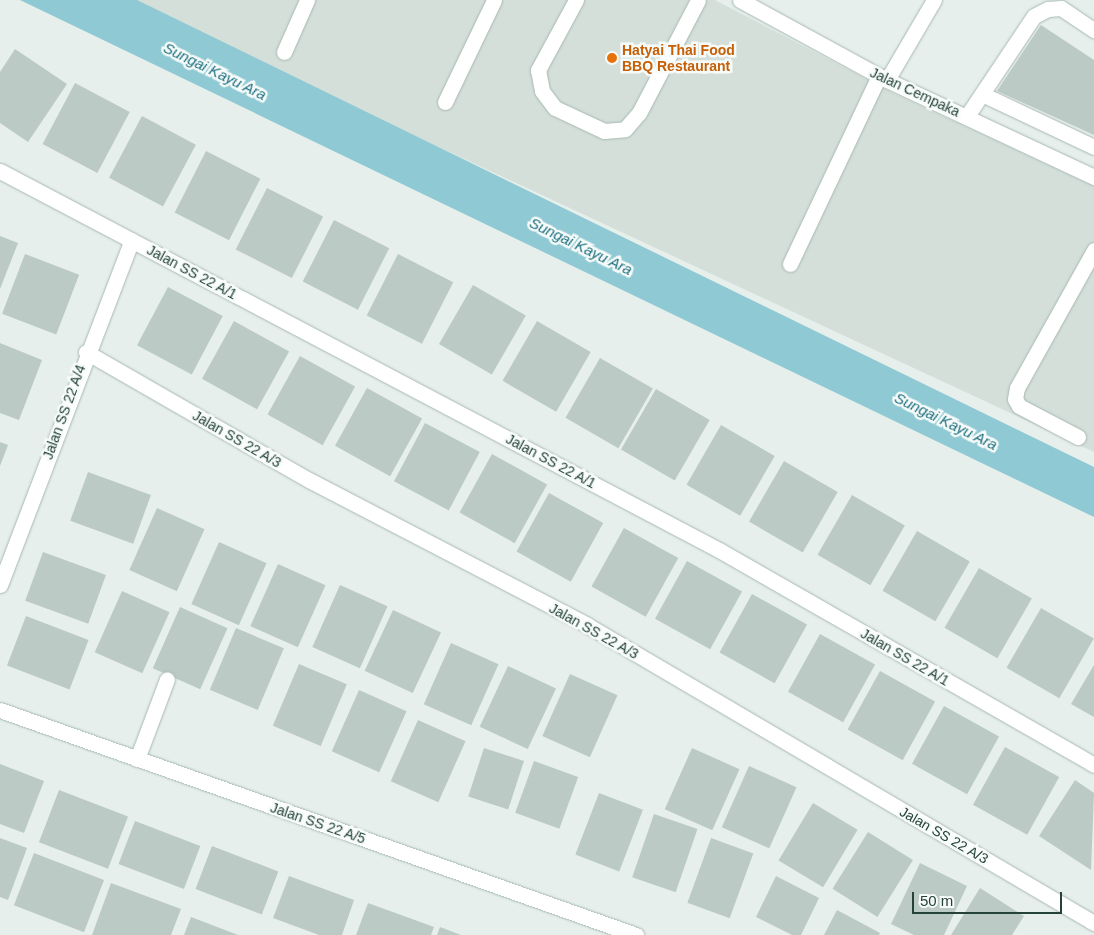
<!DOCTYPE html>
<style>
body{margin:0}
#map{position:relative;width:1094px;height:935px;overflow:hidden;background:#e6efeb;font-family:Arial,sans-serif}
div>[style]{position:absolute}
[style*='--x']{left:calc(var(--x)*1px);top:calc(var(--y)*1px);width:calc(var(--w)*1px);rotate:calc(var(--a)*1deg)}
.built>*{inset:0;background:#d4dfda}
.water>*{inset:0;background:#8ec9d4}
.building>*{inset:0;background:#bbcac4;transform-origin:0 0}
.roads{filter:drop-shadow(0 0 1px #a8b8b2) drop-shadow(0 0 1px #a8b8b2)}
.minor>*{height:15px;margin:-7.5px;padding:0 7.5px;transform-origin:7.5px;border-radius:7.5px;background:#fff}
.dots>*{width:14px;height:14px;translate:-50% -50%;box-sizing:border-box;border:2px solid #f7fbf9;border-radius:50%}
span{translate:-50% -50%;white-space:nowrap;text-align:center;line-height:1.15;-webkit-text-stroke:5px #f7fbf9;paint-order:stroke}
.food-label{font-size:14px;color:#c56008;font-weight:700}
.left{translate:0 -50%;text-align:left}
.street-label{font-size:14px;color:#24423a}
.water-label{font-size:15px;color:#1c6f80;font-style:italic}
.scale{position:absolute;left:912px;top:892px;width:150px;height:22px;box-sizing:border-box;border:2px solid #24423a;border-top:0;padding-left:6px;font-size:15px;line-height:18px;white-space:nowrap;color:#24423a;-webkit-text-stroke:4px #f7fbf9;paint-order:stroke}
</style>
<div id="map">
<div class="built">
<i style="clip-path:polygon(123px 0,715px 0,895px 94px,1094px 186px,1094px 452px)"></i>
</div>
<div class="water">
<i style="clip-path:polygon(20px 0,137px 0,1094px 467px,1094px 517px)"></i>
</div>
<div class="building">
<i style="clip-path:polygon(1041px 25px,1094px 60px,1094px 135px,997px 91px)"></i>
<i style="clip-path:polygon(15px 49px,67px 84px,28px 142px,0 123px,0 72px)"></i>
<i style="left:75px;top:83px;width:62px;height:69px;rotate:28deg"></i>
<i style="left:142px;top:116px;width:61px;height:70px;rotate:28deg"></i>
<i style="left:206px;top:151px;width:61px;height:69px;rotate:27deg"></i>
<i style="left:267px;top:188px;width:63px;height:69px;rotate:27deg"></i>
<i style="left:334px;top:220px;width:62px;height:69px;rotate:27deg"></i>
<i style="clip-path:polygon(0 236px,18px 243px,0 289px)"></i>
<i style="left:25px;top:254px;width:58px;height:64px;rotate:21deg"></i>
<i style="left:398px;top:254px;width:62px;height:69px;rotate:27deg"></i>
<i style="left:473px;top:285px;width:61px;height:68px;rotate:30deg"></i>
<i style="left:168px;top:287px;width:62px;height:66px;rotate:28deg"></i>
<i style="left:234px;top:321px;width:63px;height:66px;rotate:29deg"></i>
<i style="left:537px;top:321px;width:62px;height:69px;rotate:30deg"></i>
<i style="clip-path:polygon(0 343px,42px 360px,19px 420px,0 413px)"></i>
<i style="left:300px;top:356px;width:63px;height:67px;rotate:29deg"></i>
<i style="left:600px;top:358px;width:61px;height:69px;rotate:30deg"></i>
<i style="left:367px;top:388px;width:63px;height:66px;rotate:29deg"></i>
<i style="left:656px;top:389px;width:62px;height:70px;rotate:30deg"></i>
<i style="left:425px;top:423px;width:62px;height:66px;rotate:28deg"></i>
<i style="left:721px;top:425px;width:62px;height:69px;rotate:30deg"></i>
<i style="clip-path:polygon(0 442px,8px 445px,0 466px)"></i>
<i style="left:492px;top:454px;width:63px;height:67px;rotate:29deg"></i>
<i style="left:784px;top:461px;width:62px;height:70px;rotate:30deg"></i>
<i style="left:88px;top:472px;width:67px;height:52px;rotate:20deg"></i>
<i style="left:549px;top:493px;width:62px;height:67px;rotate:29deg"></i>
<i style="left:852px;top:495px;width:61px;height:69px;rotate:30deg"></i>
<i style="left:157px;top:508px;width:52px;height:68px;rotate:24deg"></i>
<i style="left:624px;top:528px;width:62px;height:67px;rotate:29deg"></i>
<i style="left:917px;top:531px;width:61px;height:69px;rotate:30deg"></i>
<i style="left:219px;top:542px;width:52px;height:68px;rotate:24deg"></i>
<i style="left:43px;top:552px;width:67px;height:52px;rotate:20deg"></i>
<i style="left:687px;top:561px;width:63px;height:66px;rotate:29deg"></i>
<i style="left:278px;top:564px;width:52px;height:68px;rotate:24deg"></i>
<i style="left:979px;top:568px;width:61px;height:69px;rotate:30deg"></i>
<i style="left:340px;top:585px;width:52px;height:68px;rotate:24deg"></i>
<i style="left:122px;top:591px;width:52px;height:67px;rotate:24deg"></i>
<i style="left:752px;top:594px;width:63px;height:67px;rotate:29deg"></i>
<i style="left:180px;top:607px;width:52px;height:67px;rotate:24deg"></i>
<i style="left:1041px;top:608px;width:61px;height:69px;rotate:30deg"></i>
<i style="left:393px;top:610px;width:53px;height:67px;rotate:25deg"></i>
<i style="left:26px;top:616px;width:67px;height:53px;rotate:21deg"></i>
<i style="left:236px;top:628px;width:52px;height:67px;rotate:23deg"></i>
<i style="left:820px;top:634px;width:63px;height:66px;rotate:29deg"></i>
<i style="left:451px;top:643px;width:52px;height:67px;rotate:24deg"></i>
<i style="left:299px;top:664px;width:52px;height:67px;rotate:23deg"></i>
<i style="clip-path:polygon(1094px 665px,1094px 717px,1071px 704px)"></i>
<i style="left:508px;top:666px;width:53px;height:67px;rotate:25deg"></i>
<i style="left:880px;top:671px;width:63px;height:67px;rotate:29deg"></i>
<i style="left:570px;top:674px;width:52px;height:68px;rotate:24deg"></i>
<i style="left:359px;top:690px;width:52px;height:67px;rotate:24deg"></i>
<i style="left:944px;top:706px;width:63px;height:66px;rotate:29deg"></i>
<i style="left:418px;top:720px;width:52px;height:67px;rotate:24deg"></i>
<i style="left:1005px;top:747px;width:62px;height:66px;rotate:29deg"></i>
<i style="left:484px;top:748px;width:42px;height:51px;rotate:18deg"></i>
<i style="left:692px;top:748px;width:52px;height:67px;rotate:24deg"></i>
<i style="left:534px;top:761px;width:47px;height:55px;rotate:20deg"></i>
<i style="clip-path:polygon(0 764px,44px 781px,24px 833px,0 824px)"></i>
<i style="left:749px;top:766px;width:52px;height:67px;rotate:24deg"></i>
<i style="clip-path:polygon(1075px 780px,1094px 793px,1091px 870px,1039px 836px)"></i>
<i style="left:59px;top:790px;width:74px;height:56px;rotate:21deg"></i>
<i style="left:599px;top:793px;width:47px;height:66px;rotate:21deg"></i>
<i style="left:813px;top:803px;width:52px;height:67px;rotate:31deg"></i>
<i style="left:654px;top:814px;width:46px;height:67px;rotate:19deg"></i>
<i style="left:135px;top:821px;width:70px;height:46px;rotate:21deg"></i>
<i style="left:868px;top:832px;width:53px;height:67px;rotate:32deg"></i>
<i style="clip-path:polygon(0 838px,27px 848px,8px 900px,0 897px)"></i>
<i style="left:711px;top:838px;width:45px;height:69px;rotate:20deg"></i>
<i style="left:212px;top:846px;width:71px;height:46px;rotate:21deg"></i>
<i style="left:34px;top:853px;width:75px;height:56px;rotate:21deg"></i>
<i style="clip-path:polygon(920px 863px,967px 886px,944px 935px,914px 935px,891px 924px)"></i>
<i style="clip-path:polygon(289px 876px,354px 900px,342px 935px,319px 935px,273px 918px)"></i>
<i style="clip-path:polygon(776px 876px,819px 898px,801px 935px,792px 935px,756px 917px)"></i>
<i style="clip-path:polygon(111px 883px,181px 909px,171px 935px,92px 935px)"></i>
<i style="clip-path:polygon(980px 888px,1024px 916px,1012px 935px,951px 935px)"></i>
<i style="clip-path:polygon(368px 903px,434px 927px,431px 935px,356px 935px)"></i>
<i style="clip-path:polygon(837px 910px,880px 933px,879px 935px,824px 935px)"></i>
<i style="clip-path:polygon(191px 917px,238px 935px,184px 935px)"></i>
<i style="clip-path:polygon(440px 927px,461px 935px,437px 935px)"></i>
</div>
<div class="roads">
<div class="minor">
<i style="--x:576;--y:0;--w:80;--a:118.5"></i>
<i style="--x:538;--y:70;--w:21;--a:79"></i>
<i style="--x:542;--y:91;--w:21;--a:53"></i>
<i style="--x:555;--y:108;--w:54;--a:25.1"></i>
<i style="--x:604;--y:131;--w:21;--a:-5"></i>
<i style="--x:625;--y:129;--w:21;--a:-49"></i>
<i style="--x:639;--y:113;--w:127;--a:-62.4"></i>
<i style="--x:740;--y:0;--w:167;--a:28.6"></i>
<i style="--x:887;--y:80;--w:229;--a:25.1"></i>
<i style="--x:284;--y:52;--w:57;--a:-66.1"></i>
<i style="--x:887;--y:80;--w:93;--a:-59.6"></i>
<i style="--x:982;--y:94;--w:124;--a:25.3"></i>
<i style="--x:445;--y:102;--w:113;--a:-64.3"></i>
<i style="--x:967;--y:116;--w:120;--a:-56.2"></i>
<i style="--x:1034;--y:16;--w:16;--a:-27"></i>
<i style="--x:1048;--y:9;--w:13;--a:-4"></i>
<i style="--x:1061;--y:8;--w:40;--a:34"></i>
<i style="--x:0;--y:171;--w:813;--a:27.79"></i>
<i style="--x:719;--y:550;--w:432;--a:29.8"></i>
<i style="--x:790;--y:264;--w:208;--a:-64.7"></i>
<i style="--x:86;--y:352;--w:257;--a:29.9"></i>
<i style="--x:309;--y:480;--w:314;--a:27.5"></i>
<i style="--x:587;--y:625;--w:588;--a:30.45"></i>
<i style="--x:1078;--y:437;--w:67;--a:-152.3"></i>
<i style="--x:1019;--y:406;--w:8;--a:-120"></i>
<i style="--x:1015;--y:399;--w:11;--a:-80"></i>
<i style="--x:1017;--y:388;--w:158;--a:-60.8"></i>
<i style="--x:0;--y:585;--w:369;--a:-69.1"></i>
<i style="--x:0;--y:710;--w:675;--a:19.48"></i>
<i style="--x:137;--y:759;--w:85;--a:-69.4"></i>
</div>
</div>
<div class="dots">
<i style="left:612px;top:58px;background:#e8710a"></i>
</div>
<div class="food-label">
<span class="left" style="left:622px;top:58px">Hatyai Thai Food<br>BBQ Restaurant</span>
</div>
<div class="street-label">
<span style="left:915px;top:92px;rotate:25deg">Jalan Cempaka</span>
<span style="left:192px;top:272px;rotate:28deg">Jalan SS 22 A/1</span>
<span style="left:64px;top:412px;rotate:-70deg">Jalan SS 22 A/4</span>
<span style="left:237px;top:439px;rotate:30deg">Jalan SS 22 A/3</span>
<span style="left:551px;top:461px;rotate:28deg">Jalan SS 22 A/1</span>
<span style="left:594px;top:631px;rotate:29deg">Jalan SS 22 A/3</span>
<span style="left:905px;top:657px;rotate:30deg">Jalan SS 22 A/1</span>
<span style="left:318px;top:823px;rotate:19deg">Jalan SS 22 A/5</span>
<span style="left:944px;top:835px;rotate:30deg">Jalan SS 22 A/3</span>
</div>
<div class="water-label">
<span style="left:215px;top:71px;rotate:26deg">Sungai Kayu Ara</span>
<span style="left:581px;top:246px;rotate:26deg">Sungai Kayu Ara</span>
<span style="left:946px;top:421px;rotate:26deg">Sungai Kayu Ara</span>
</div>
<div class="scale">50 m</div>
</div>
